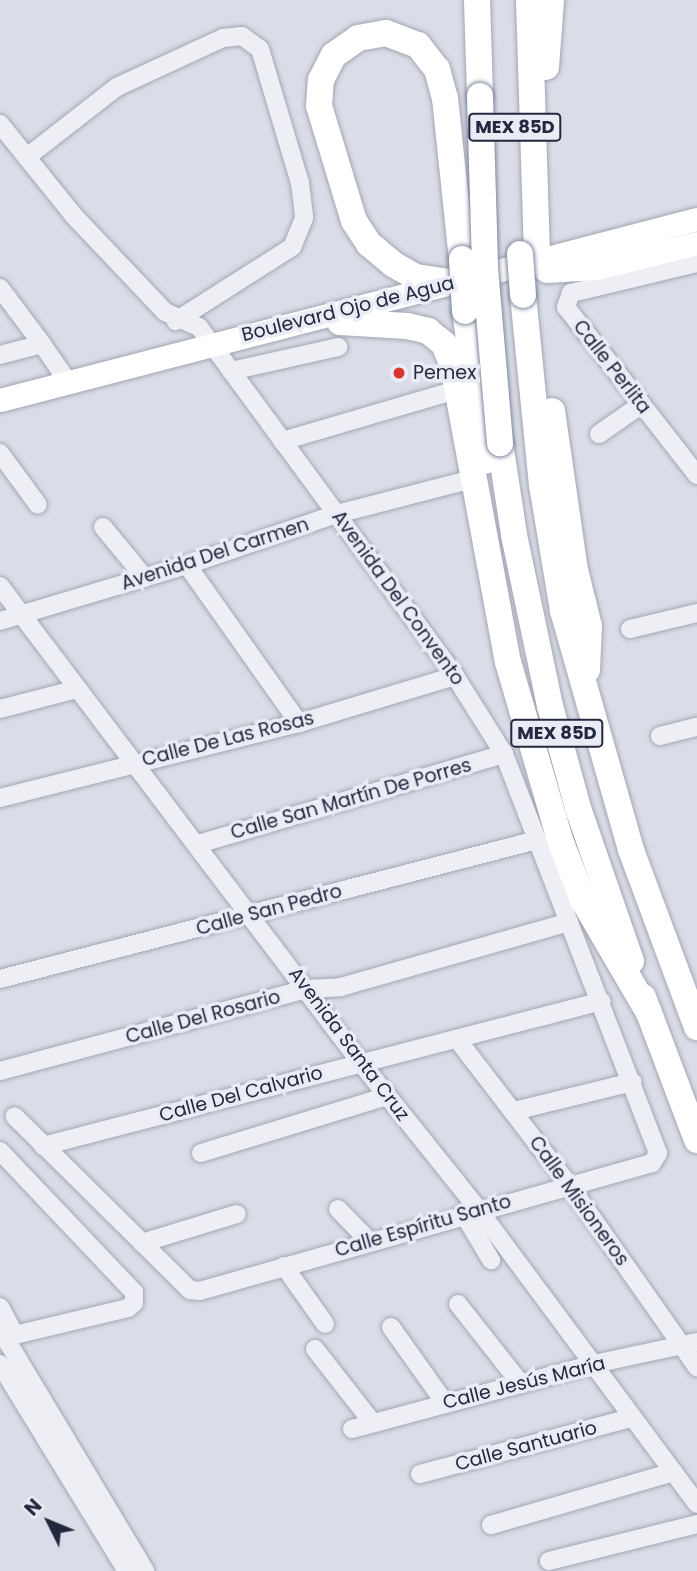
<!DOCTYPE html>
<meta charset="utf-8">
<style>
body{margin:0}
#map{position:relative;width:697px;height:1571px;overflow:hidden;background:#dadde7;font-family:Poppins,sans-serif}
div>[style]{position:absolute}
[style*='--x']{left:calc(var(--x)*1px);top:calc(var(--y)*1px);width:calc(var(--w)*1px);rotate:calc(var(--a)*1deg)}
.roads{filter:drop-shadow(0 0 2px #a3a7b4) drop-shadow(0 0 2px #a3a7b4)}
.minor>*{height:18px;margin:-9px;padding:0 9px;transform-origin:9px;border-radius:9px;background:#edeff5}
.major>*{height:23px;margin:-11.5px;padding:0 11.5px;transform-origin:11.5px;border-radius:11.5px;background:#fff}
.highway>*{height:26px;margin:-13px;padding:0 13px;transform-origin:13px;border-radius:13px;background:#fff}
.bridges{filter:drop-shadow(0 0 2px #80879f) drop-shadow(0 0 2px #80879f)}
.highway-bridge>*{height:26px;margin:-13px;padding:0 13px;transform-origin:13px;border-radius:13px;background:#fff}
.dots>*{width:19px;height:19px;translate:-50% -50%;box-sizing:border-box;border:4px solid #e9ecf5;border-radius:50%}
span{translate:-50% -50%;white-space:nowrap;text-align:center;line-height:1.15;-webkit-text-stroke:7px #e9ecf5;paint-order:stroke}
.shield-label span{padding:2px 5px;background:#e9ecf5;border:2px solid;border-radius:5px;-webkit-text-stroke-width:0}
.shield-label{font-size:18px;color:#23283e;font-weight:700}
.street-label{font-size:19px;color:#23283e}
.poi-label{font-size:19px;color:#23283e}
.left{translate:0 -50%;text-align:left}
.north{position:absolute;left:14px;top:1487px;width:70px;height:70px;-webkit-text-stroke:5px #e9ecf5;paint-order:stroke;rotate:313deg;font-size:19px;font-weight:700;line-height:28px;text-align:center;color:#23283e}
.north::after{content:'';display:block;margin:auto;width:24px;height:32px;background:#23283e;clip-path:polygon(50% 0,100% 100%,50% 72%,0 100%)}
</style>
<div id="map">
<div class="roads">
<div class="minor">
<i style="--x:0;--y:124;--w:118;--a:51.2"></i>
<i style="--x:74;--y:216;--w:132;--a:46.5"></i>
<i style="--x:165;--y:312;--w:37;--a:24"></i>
<i style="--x:199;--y:327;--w:433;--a:53.7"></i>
<i style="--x:455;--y:676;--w:92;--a:57.9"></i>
<i style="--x:504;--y:754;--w:428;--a:68.9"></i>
<i style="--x:658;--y:1153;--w:12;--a:121"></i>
<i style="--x:652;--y:1163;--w:470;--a:164.2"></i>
<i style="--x:200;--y:1291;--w:10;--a:-174"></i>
<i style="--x:190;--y:1290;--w:247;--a:-135.3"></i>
<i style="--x:27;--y:157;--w:114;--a:-37.9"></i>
<i style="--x:117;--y:87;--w:117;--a:-24.8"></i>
<i style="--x:223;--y:38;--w:19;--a:-6"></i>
<i style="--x:242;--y:36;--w:22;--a:36"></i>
<i style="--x:260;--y:49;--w:140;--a:73.4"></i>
<i style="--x:300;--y:183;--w:35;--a:83"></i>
<i style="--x:304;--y:218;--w:31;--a:112"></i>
<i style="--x:292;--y:247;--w:138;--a:147.5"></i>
<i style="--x:697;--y:263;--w:130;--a:166.6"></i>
<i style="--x:571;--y:293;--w:15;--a:110"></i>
<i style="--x:566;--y:307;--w:213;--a:52.1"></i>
<i style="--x:0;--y:288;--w:70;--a:53.1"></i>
<i style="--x:0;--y:355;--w:43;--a:-14.7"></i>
<i style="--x:42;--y:344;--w:46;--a:55.6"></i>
<i style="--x:231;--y:371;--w:110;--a:-12.6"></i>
<i style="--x:599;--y:434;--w:52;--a:-34.9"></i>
<i style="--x:282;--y:441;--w:181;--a:-16.3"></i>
<i style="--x:0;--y:453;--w:64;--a:53.8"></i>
<i style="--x:103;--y:527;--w:66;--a:50.5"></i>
<i style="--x:187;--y:565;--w:194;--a:54.7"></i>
<i style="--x:0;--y:586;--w:598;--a:52.88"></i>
<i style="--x:361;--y:1063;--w:187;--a:51.3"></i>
<i style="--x:478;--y:1209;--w:367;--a:53.4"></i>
<i style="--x:0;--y:621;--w:195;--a:-16.7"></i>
<i style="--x:187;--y:565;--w:158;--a:-18.8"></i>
<i style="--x:337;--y:514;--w:139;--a:-14.5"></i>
<i style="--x:630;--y:629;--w:69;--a:-13.4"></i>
<i style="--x:0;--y:709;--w:80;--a:-14.6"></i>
<i style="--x:660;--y:736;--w:38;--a:-14"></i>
<i style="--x:0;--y:798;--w:308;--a:-14.1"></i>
<i style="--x:299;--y:723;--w:163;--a:-16.8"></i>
<i style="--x:198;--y:844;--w:319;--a:-16.4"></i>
<i style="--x:0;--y:979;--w:555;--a:-14.51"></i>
<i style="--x:457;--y:1039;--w:184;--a:52.5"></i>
<i style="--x:569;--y:1185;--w:223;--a:54.9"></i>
<i style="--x:0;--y:1071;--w:317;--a:-15"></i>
<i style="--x:306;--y:989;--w:35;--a:-3"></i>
<i style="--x:341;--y:987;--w:237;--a:-15.9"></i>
<i style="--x:514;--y:1111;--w:122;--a:-13.8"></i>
<i style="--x:43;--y:1146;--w:577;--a:-14.54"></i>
<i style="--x:0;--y:1151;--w:195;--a:46.5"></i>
<i style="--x:134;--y:1292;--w:11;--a:90"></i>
<i style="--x:134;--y:1303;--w:8;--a:140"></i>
<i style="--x:128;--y:1308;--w:125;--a:166.6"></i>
<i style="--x:201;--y:1153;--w:195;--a:-17"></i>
<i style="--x:338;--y:1209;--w:45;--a:45.9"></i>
<i style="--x:463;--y:1213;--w:55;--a:59.2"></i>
<i style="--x:142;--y:1243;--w:99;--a:-17"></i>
<i style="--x:284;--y:1266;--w:71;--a:54.7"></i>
<i style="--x:458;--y:1304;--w:102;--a:51.8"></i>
<i style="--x:0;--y:1307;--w:32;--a:62"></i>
<i style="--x:391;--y:1327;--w:93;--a:54.6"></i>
<i style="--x:1;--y:1331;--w:280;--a:59"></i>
<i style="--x:315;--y:1349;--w:93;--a:52"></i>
<i style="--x:0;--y:1364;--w:243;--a:58.5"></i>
<i style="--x:352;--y:1429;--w:251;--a:-15"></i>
<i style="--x:594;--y:1364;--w:105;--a:-12.1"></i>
<i style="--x:420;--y:1474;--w:218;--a:-14.9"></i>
<i style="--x:491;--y:1525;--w:190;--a:-16.2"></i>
<i style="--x:549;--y:1561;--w:153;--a:-14"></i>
</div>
<div class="major">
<i style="--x:546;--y:271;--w:50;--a:-3.4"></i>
<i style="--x:596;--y:268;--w:104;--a:-13.9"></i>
<i style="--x:0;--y:400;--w:720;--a:-14.56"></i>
</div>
<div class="highway">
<i style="--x:477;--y:0;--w:96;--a:88.2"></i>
<i style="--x:529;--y:0;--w:254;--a:88.2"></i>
<i style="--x:546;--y:67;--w:67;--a:-85.7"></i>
<i style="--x:456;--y:283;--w:40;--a:-171.5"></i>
<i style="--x:416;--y:277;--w:26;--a:-151"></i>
<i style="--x:393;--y:264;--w:31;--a:-140"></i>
<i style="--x:369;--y:244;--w:27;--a:-123"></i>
<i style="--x:354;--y:221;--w:120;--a:-106.9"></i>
<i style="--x:319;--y:106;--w:26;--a:-86"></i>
<i style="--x:321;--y:80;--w:28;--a:-63"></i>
<i style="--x:334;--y:55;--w:29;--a:-35"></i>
<i style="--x:358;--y:38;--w:28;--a:-10"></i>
<i style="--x:386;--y:33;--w:34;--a:21"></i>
<i style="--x:418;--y:45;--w:31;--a:52"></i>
<i style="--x:437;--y:69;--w:30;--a:75"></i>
<i style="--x:445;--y:98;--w:162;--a:84"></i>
<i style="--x:523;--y:295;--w:191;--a:84.3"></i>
<i style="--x:542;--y:485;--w:128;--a:80.5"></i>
<i style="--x:563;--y:611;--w:248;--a:74.1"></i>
<i style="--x:631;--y:850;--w:189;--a:69.6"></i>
<i style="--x:465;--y:311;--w:151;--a:82"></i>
<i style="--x:340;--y:322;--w:67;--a:3.4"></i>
<i style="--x:407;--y:326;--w:22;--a:13"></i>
<i style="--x:428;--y:331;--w:21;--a:39"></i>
<i style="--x:444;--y:344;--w:24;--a:68"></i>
<i style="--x:453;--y:366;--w:301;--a:79.5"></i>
<i style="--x:508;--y:662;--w:185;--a:73.7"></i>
<i style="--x:560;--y:840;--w:64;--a:69"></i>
<i style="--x:583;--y:900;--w:131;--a:59.7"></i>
<i style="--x:552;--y:411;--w:161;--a:81.8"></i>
<i style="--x:575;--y:570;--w:58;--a:76"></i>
<i style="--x:589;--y:626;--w:44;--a:92.6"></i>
<i style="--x:500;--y:443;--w:93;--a:81.3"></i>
<i style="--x:514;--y:535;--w:175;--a:78.1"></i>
<i style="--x:550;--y:706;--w:109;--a:74.6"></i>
<i style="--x:579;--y:811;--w:159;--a:70.9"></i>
<i style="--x:643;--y:997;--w:153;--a:69.3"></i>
</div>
</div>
<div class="bridges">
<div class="highway-bridge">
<i style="--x:480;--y:96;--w:172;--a:88.3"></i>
<i style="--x:485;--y:268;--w:176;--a:85.1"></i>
<i style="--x:520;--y:254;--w:41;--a:85.8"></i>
<i style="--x:462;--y:259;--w:52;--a:86.7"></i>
</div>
</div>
<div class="dots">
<i style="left:399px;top:373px;background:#db3530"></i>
</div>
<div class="shield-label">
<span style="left:515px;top:127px">MEX 85D</span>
<span style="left:557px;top:733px">MEX 85D</span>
</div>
<div class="street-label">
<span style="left:348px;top:309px;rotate:-14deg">Boulevard Ojo de Agua</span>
<span style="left:612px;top:367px;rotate:52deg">Calle Perlita</span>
<span style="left:215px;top:554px;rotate:-18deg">Avenida Del Carmen</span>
<span style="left:398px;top:598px;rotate:54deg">Avenida Del Convento</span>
<span style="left:228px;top:739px;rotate:-14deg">Calle De Las Rosas</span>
<span style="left:351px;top:799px;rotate:-16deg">Calle San Martín De Porres</span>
<span style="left:269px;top:910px;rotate:-15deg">Calle San Pedro</span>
<span style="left:203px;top:1017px;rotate:-15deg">Calle Del Rosario</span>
<span style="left:349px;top:1044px;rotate:53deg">Avenida Santa Cruz</span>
<span style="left:241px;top:1094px;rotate:-15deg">Calle Del Calvario</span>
<span style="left:579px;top:1201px;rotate:54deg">Calle Misioneros</span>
<span style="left:423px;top:1226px;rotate:-16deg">Calle Espíritu Santo</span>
<span style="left:524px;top:1383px;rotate:-14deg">Calle Jesús María</span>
<span style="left:526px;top:1446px;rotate:-15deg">Calle Santuario</span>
</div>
<div class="poi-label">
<span class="left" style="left:413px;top:373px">Pemex</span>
</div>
<div class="north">N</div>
</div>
